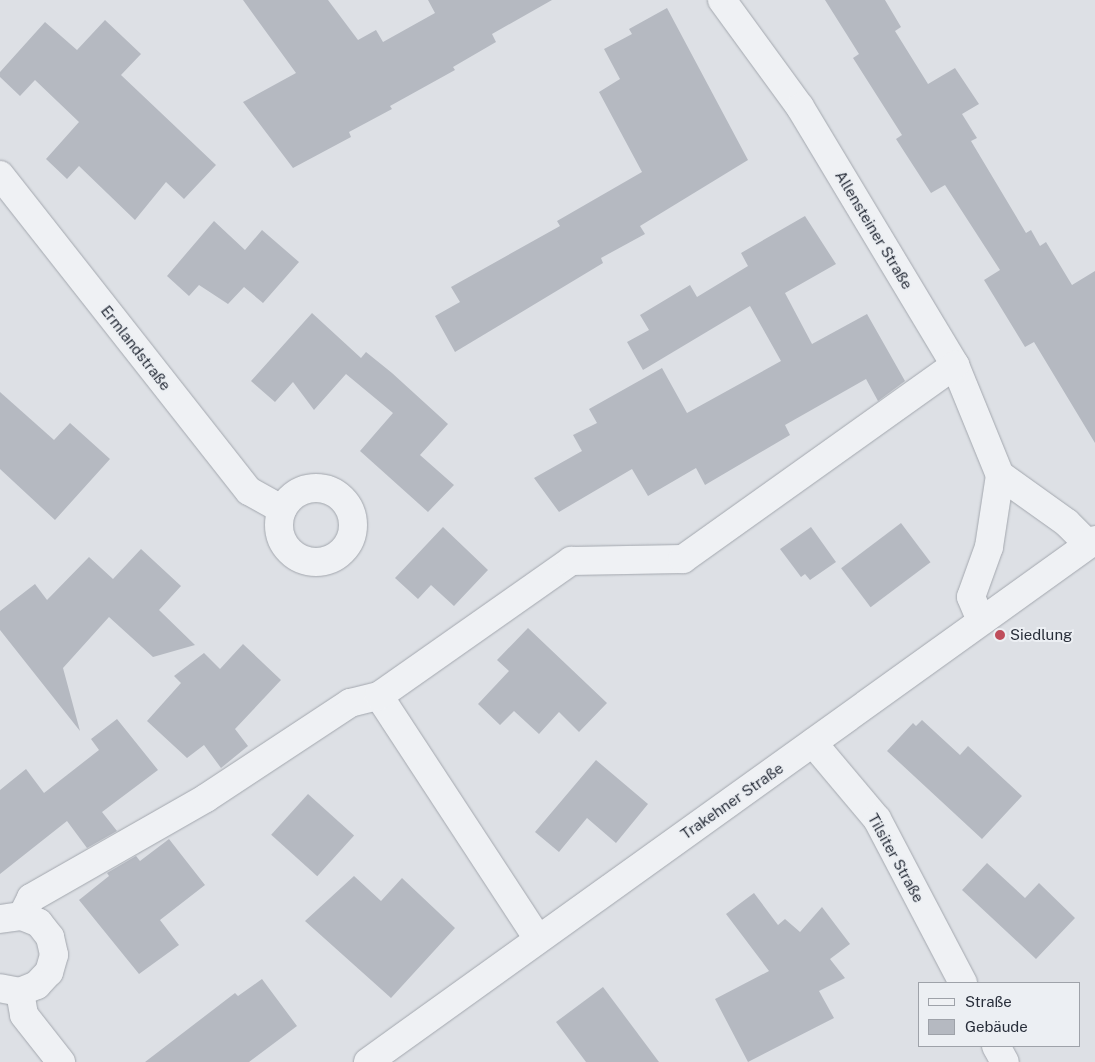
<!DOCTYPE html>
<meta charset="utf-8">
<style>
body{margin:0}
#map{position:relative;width:1095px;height:1062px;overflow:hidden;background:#dde0e5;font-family:"Public Sans",sans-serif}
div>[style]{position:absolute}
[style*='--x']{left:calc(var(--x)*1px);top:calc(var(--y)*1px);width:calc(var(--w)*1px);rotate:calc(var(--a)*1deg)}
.building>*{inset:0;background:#b5b9c1;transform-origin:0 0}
.roads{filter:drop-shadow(0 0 1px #a3a7ae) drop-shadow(0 0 1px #a3a7ae)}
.minor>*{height:28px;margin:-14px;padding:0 14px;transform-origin:14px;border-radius:14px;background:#eff1f4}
.minor>.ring{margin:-14px;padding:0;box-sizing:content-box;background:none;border:28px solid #eff1f4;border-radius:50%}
.dots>*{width:14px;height:14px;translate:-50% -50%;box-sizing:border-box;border:2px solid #eceff3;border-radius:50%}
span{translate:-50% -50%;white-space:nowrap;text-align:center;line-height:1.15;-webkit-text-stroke:4px #eceff3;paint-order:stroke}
.street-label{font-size:15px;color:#282e3a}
.poi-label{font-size:15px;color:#282e3a}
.left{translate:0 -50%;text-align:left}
.legend{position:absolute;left:918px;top:982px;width:162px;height:65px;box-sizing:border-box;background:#eceff3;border:1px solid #9ea2a9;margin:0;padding:6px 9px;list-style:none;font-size:15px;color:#282e3a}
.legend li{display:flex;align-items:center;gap:10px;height:25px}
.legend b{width:25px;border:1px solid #9ea2a9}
</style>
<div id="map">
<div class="building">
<i style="clip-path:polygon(243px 0,328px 0,358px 40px,376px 30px,383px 42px,435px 13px,428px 0,552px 0,492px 34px,496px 42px,453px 67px,455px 70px,390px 106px,392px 109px,349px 132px,351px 137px,293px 168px,243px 102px,296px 73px)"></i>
<i style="clip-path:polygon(825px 0,885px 0,901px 27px,895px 31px,928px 84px,955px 68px,979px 104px,962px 114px,977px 138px,971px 141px,1026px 233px,1031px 230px,1040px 246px,1046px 242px,1072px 285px,1095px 271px,1095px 443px,1034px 342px,1025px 347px,984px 280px,1000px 270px,945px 185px,931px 193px,896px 139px,902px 135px,853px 58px,859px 54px)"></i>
<i style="clip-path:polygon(667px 8px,748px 160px,640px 226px,645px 234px,601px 258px,603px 263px,455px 352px,435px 316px,460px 302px,451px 287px,560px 226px,557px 221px,642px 172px,599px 92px,620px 79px,604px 49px,632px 34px,629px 29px)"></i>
<i style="clip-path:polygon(105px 20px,141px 54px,121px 75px,216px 165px,184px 199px,166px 182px,135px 220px,79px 166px,67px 179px,46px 159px,79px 122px,35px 80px,20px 96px,0 77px,0 72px,45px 22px,77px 50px)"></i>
<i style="clip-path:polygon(805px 216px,836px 264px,785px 293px,812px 344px,867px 314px,905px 381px,878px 401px,866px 379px,785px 425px,790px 435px,705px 485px,696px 468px,648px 496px,632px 469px,559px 512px,534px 478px,582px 451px,573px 435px,597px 423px,589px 409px,662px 368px,687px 413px,781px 361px,750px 306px,643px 370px,627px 342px,649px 330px,640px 315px,690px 285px,697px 297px,748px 266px,741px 253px)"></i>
<i style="clip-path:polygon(214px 221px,245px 250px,262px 230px,299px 262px,263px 303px,244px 287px,228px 304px,199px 285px,189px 296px,167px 276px)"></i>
<i style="clip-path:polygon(312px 313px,361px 358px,366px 352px,392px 373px,448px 424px,420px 455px,454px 485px,428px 512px,360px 451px,393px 413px,346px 374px,314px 410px,293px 382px,275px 402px,251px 381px)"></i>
<i style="clip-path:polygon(0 392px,54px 440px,70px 423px,110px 459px,55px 520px,0 469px)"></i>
<i style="left:901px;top:523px;width:49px;height:75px;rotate:53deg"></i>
<i style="clip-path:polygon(443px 527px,488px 570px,454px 606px,431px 585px,418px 599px,395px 578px)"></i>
<i style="clip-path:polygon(811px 527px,836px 562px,810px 580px,805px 574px,801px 577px,780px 549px)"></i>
<i style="clip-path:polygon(141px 549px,181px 586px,159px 610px,195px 645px,153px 657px,109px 617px,63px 668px,80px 731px,0 630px,0 611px,35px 584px,47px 600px,89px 557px,113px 579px)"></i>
<i style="clip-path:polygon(528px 628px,607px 703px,579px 732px,559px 712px,539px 734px,514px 711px,500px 725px,478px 704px,509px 671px,497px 660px)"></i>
<i style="clip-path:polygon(243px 644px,281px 680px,235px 729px,248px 746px,221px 768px,204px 745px,187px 758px,147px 721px,181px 683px,174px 676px,204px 653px,220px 669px)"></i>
<i style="clip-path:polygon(117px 719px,158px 770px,102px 812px,117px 831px,87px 848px,67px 821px,0 874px,0 790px,26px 769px,44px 793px,99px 750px,91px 739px)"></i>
<i style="clip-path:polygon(922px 720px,960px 755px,968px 746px,1022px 796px,982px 839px,887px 751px,913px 723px,916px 726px)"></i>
<i style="clip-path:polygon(596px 760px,648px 804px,616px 843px,587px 818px,559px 852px,535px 832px)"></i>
<i style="left:308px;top:794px;width:62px;height:55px;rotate:42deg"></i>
<i style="clip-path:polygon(169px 839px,205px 885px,160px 920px,179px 945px,139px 974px,79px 900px,109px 876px,107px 873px,136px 856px,140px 861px)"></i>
<i style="clip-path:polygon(987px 863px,1025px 898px,1039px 883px,1075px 918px,1036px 959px,962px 890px)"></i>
<i style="clip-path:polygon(354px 876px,381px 901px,402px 878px,455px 928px,391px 998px,305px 921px)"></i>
<i style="clip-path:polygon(754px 893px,778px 925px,785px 919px,800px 932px,822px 907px,850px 944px,830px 959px,845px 978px,819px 991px,834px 1018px,748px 1062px,715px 999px,769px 971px,726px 914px)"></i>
<i style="clip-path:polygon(262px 979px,297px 1026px,249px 1062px,145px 1062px,235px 993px,238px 996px)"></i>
<i style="clip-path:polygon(603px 987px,659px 1062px,586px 1062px,556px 1022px)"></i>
</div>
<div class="roads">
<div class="minor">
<i style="--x:722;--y:0;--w:132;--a:53.9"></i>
<i style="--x:800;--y:107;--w:301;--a:59"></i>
<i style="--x:955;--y:365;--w:119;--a:67.8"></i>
<i style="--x:1000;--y:475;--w:73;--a:98.7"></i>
<i style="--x:989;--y:547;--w:53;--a:109.8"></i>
<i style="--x:971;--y:597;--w:26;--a:67"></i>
<i style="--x:0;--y:175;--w:402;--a:51.8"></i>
<i style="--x:249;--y:491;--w:38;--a:29"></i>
<i style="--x:1000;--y:475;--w:82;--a:35.6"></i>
<i style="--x:1067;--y:523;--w:30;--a:45"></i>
<i class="ring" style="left:279px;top:488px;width:46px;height:46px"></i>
<i style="--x:379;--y:696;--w:290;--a:56.8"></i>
<i style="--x:813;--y:743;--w:99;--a:49.9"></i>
<i style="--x:877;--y:819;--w:185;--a:62.3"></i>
<i style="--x:22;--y:916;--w:20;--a:-63"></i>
<i style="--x:31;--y:898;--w:202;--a:-29.7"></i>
<i style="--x:206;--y:798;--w:173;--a:-33.4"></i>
<i style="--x:350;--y:703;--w:30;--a:-14"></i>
<i style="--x:379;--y:696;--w:235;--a:-35.1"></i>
<i style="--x:571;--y:561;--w:112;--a:-1"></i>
<i style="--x:683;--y:559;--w:334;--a:-35.5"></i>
<i style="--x:0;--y:919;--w:22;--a:-8"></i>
<i style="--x:22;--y:916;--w:18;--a:22"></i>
<i style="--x:39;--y:923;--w:18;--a:52"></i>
<i style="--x:50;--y:937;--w:18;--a:77"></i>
<i style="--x:54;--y:955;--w:18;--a:106"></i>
<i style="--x:49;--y:972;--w:18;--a:133"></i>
<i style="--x:37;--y:985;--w:18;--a:158"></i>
<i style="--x:20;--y:992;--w:20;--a:-169"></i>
<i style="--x:20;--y:992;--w:23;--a:80"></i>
<i style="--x:24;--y:1015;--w:60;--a:51.8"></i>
<i style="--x:996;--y:1046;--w:18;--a:61"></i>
<i style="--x:368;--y:1062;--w:895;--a:-35.68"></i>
</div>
</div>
<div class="dots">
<i style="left:1000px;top:635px;background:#bf4d5b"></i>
</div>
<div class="street-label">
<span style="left:874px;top:230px;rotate:59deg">Allensteiner Straße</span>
<span style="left:136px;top:348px;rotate:52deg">Ermlandstraße</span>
<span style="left:732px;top:801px;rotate:-35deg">Trakehner Straße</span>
<span style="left:896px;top:858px;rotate:61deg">Tilsiter Straße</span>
</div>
<div class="poi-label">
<span class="left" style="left:1010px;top:635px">Siedlung</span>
</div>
<ul class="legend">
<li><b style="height:6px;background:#eff1f4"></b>Straße</li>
<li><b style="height:14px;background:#b5b9c1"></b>Gebäude</li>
</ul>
</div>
